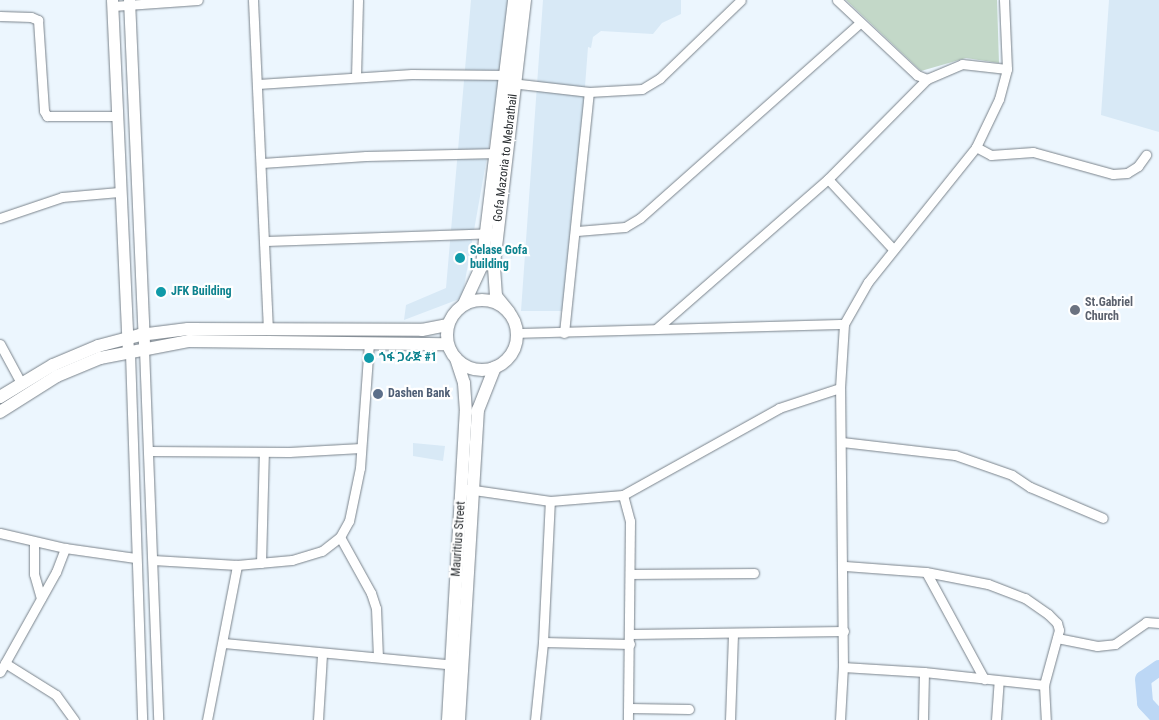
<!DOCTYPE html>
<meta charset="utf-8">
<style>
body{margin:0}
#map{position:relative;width:1159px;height:720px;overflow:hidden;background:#ecf6fe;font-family:"Roboto Condensed","Noto Sans Ethiopic",sans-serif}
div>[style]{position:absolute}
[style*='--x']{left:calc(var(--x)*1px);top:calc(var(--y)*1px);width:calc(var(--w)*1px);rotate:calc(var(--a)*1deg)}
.built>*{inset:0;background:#d8e9f6}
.green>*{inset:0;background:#c3d8c8}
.river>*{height:16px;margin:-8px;padding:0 8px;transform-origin:8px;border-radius:8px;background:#bcd7f5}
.roads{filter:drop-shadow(0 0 1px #7a838b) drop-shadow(0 0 1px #7a838b)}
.street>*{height:9px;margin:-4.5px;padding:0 4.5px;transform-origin:4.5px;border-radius:4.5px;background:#fff}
.secondary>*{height:11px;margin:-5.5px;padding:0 5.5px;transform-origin:5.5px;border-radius:5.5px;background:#fff}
.primary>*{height:12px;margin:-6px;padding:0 6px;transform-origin:6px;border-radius:6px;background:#fff}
.primary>.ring{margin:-6px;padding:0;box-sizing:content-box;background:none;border:12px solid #fff;border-radius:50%}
.dots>*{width:14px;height:14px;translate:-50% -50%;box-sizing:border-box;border:2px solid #fff;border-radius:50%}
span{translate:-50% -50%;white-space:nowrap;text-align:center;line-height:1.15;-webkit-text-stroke:4.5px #fff;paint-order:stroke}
.street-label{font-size:12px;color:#2b2f32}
.culture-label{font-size:12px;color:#0d838f;font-weight:700}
.left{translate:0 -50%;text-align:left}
.worship-label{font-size:12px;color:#5b616d;font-weight:700}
.service-label{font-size:12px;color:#4e5e75;font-weight:700}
</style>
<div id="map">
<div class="built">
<i style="clip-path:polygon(471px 0,511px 0,501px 78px,462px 298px,404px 320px,406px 305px,446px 288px)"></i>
<i style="clip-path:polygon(543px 0,681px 0,681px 14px,662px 23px,653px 34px,601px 31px,593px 37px,591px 48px,588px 47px,568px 311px,521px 311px)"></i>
<i style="clip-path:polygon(1109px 0,1159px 0,1159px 132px,1101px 115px)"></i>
<i style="clip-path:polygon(413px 443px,445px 446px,443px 461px,413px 456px)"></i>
</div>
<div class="green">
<i style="clip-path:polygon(846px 0,997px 0,999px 63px,966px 58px,921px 71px)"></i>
</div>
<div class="river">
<i style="--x:1159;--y:668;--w:19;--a:145"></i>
<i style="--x:1143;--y:679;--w:24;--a:85"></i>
<i style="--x:1145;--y:703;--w:21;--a:47"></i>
</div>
<div class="roads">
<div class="street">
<i style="--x:253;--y:0;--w:328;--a:87.4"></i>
<i style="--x:837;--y:0;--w:110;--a:43.2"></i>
<i style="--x:917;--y:75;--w:11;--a:22"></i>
<i style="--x:927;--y:79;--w:38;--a:-23"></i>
<i style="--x:962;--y:64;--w:45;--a:6.3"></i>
<i style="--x:113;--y:6;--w:85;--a:-4"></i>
<i style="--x:0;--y:16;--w:31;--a:2"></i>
<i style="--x:31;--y:17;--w:8;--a:23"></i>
<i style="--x:38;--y:20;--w:91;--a:86.2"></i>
<i style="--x:44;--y:111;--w:6;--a:59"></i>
<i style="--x:47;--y:116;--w:69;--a:0"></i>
<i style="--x:356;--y:77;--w:77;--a:-88.5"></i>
<i style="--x:511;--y:83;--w:79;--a:6.6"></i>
<i style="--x:589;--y:92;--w:53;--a:-3.2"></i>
<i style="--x:642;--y:89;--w:21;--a:-31"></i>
<i style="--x:660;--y:78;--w:112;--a:-43.9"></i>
<i style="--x:258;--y:84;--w:154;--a:-3.7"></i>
<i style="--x:412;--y:74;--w:98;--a:0.6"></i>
<i style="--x:976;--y:147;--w:17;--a:28"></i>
<i style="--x:991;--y:155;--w:42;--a:-4.1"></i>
<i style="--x:1033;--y:152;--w:83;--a:15.4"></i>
<i style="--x:1113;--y:174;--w:14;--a:-4"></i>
<i style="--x:1127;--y:173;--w:13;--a:-32"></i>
<i style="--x:1138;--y:166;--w:14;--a:-54"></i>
<i style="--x:262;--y:163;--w:104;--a:-3.9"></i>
<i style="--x:366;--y:156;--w:133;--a:-1.3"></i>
<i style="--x:828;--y:179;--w:96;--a:47.1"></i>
<i style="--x:0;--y:218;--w:65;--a:-18.7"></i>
<i style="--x:62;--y:197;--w:57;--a:-5"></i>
<i style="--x:577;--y:231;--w:48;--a:-4.8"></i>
<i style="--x:625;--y:227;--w:17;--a:-31"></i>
<i style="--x:640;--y:218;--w:294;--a:-41.6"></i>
<i style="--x:266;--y:241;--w:225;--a:-2"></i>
<i style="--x:656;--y:329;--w:228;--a:-41.1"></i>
<i style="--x:828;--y:179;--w:141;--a:-45.3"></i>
<i style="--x:517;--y:333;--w:327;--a:-1.6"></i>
<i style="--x:564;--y:333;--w:242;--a:-84.1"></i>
<i style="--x:0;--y:344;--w:44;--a:61.7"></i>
<i style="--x:144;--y:349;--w:371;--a:87.8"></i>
<i style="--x:130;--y:353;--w:367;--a:88.1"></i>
<i style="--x:842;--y:442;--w:114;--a:6.6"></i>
<i style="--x:955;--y:455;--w:60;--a:19.3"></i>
<i style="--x:1012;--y:475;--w:22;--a:34"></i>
<i style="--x:1030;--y:487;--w:79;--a:23"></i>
<i style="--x:149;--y:451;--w:140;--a:0.4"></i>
<i style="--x:289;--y:452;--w:72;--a:-3.2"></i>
<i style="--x:467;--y:489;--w:84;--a:8.2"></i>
<i style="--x:550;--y:501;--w:73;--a:-4.7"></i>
<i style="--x:623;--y:495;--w:179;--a:-29.1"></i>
<i style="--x:779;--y:408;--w:64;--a:-18.2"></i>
<i style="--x:623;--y:495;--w:27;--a:75"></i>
<i style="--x:630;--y:521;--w:199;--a:90.6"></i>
<i style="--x:0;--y:533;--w:67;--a:13"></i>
<i style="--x:65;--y:548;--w:71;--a:8.1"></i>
<i style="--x:340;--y:537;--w:64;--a:61"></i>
<i style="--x:371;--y:593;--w:16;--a:72"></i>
<i style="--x:376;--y:608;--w:49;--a:87.7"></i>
<i style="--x:34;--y:542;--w:32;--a:90"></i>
<i style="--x:34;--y:574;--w:25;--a:74"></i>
<i style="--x:153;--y:560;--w:84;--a:3.4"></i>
<i style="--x:237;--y:565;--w:55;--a:-5.2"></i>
<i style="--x:292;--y:560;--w:31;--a:-17"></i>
<i style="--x:322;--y:551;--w:23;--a:-38"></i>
<i style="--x:340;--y:537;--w:18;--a:-61"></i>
<i style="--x:349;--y:521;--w:54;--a:-78.3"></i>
<i style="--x:360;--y:468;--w:125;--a:-85.9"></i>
<i style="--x:261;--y:563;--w:111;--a:-88.5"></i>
<i style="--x:845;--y:566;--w:81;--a:4.2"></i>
<i style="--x:926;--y:572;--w:63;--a:11"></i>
<i style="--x:988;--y:584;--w:40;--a:21"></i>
<i style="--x:1025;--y:598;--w:28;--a:35"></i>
<i style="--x:1048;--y:614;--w:13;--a:45"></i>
<i style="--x:1057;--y:623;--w:7;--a:74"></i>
<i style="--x:1059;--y:630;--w:57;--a:105.3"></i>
<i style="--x:1044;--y:685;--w:35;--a:87"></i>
<i style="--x:926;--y:572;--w:122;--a:61.5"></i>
<i style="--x:631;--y:574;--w:123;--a:-0.5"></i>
<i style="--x:630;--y:634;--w:214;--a:-0.8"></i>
<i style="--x:1057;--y:638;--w:41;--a:11.3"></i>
<i style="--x:1097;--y:646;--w:18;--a:-6"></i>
<i style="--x:1115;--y:644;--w:38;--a:-35"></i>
<i style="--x:1146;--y:622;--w:13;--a:4"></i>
<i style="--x:543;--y:642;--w:87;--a:1.3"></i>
<i style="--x:223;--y:643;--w:235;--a:5.4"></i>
<i style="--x:5;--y:663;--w:60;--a:32.1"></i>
<i style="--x:56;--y:695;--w:31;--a:54"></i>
<i style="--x:843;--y:667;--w:81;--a:3.5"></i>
<i style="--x:924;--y:672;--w:48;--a:91.2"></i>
<i style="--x:0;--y:672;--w:115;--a:-60.8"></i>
<i style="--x:56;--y:572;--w:26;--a:-69"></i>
<i style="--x:924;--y:672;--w:121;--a:6.2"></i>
<i style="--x:629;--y:708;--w:60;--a:1"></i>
<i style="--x:207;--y:720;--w:158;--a:-79"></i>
<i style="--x:318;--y:720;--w:66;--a:-86.5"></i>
<i style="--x:535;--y:720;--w:78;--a:-84.1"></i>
<i style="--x:543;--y:642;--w:141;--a:-87.2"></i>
<i style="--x:730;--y:720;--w:85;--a:-88"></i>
<i style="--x:840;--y:720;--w:53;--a:-86.8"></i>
<i style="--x:843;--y:667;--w:279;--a:-90.6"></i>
<i style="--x:840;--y:388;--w:64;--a:-86.4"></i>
<i style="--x:844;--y:324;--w:48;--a:-60.3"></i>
<i style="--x:868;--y:282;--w:173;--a:-51.3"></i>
<i style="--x:976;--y:147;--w:53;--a:-64.4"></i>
<i style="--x:999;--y:99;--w:31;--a:-75"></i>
<i style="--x:1007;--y:69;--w:69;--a:-92.5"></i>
<i style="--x:996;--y:720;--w:39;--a:-86"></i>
</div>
<div class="secondary">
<i style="--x:112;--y:0;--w:348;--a:87.4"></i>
<i style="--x:129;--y:0;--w:349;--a:87.5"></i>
</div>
<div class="primary">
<i class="ring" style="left:447px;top:300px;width:58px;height:58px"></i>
<i style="--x:464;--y:304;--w:43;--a:-65.2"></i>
<i style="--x:482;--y:265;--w:267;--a:-83.1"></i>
<i style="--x:509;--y:312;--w:21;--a:-129"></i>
<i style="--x:496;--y:296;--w:32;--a:-94"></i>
<i style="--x:494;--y:264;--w:266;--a:-83.3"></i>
<i style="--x:0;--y:397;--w:62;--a:-31.1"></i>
<i style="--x:53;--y:365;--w:49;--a:-22.9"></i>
<i style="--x:98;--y:346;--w:43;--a:-14.7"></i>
<i style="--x:140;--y:335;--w:48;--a:-7.1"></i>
<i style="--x:188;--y:329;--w:234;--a:0.2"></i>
<i style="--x:422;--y:330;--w:25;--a:-11"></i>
<i style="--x:0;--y:412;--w:67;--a:-32.3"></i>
<i style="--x:57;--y:376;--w:47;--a:-22.7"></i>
<i style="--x:100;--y:358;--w:91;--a:-10.8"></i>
<i style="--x:189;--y:341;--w:258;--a:0.7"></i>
<i style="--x:448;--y:720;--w:309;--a:-86.7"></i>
<i style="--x:466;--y:412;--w:29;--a:-94"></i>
<i style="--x:464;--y:383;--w:26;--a:-108"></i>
<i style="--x:459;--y:720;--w:311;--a:-86.5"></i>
<i style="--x:478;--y:410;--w:46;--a:-68.4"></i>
</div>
</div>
<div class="dots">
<i style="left:460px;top:258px;background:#0f9aa8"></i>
<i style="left:161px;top:292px;background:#0f9aa8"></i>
<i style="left:1075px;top:310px;background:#6b7280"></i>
<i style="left:369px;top:358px;background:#0f9aa8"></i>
<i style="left:378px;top:394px;background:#5c6f8a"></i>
</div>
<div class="street-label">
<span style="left:506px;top:158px;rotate:-83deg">Gofa Mazoria to Mebrathail</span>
<span style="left:459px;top:539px;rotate:-86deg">Mauritius Street</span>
</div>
<div class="culture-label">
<span class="left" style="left:470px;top:258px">Selase Gofa<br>building</span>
<span class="left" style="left:171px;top:292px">JFK Building</span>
<span class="left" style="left:379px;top:358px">ጎፋ ጋራጅ #1</span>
</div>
<div class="worship-label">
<span class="left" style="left:1085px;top:310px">St.Gabriel<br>Church</span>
</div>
<div class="service-label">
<span class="left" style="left:388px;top:394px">Dashen Bank</span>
</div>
</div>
